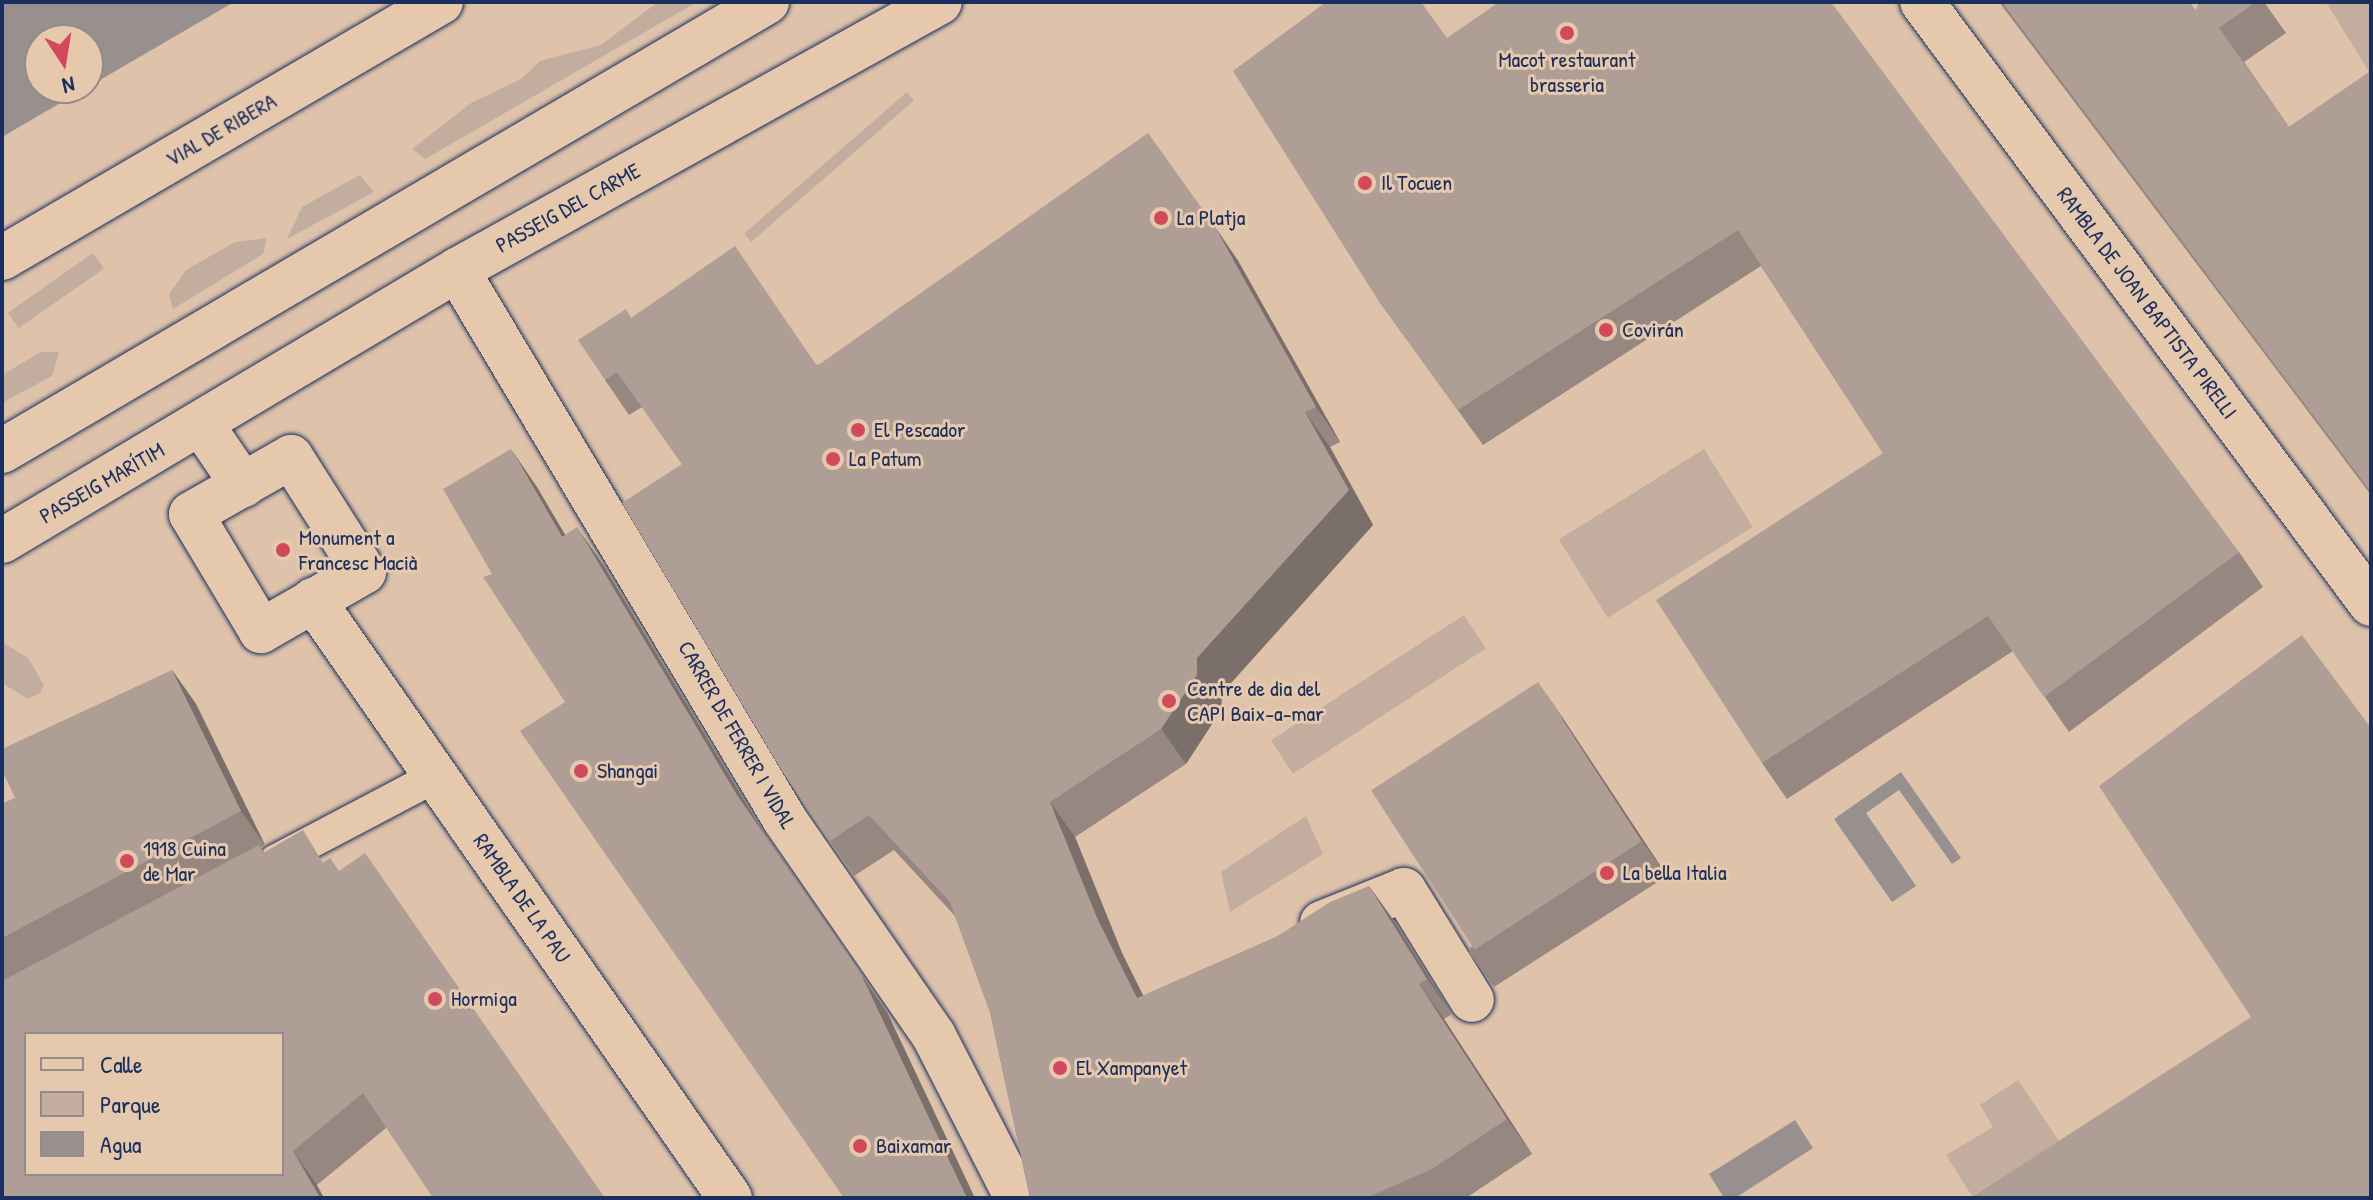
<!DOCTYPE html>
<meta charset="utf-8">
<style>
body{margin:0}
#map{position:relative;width:2373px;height:1200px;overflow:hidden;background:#dec3aa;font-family:"Patrick Hand",sans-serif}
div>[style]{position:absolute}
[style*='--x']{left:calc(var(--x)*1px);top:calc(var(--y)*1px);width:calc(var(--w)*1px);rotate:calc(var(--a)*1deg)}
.green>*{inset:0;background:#c2ad9e;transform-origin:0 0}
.water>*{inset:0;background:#988f8f}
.roads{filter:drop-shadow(0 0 2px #1b2f5e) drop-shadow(0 0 2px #1b2f5e)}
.service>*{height:32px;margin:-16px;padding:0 16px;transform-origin:16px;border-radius:16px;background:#e6c9ad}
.pedestrian>*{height:44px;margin:-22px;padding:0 22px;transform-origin:22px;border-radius:22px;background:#e6c9ad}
.minor>*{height:44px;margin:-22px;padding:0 22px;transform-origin:22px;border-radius:22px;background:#e6c9ad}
.tertiary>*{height:44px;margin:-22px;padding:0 22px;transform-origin:22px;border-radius:22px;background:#e6c9ad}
.wall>*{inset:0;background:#968881}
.shaded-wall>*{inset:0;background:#7a6f69}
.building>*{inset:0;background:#ae9e96;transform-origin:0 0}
.dots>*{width:22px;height:22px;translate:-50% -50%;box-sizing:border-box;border:4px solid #e6c9ad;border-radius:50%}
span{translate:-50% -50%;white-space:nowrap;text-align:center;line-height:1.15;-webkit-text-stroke:6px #e6c9ad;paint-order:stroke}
.poi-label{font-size:22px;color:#1b2f5e}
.left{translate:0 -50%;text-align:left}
.street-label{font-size:22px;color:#1b2f5e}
.frame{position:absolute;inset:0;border:4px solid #1b2f5e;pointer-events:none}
.legend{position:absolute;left:24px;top:1032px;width:260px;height:144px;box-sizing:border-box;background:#e6c9ad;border:2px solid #958b8d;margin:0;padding:10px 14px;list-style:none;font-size:24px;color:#1b2f5e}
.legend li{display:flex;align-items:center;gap:16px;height:40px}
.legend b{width:40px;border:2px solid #958b8d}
.north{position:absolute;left:24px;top:24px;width:80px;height:80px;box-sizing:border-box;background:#e6c9ad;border:2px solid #958b8d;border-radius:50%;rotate:168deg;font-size:22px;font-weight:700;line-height:32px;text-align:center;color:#1b2f5e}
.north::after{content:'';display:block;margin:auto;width:28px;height:36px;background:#d1495b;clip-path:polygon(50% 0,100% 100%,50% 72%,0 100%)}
</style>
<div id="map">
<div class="green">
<i style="clip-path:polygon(658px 2px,697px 2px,425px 159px,412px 149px,471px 103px,521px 79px,540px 61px,601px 45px)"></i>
<i style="clip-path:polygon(2326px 2px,2371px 2px,2371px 75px)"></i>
<i style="left:907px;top:92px;width:11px;height:216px;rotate:49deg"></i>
<i style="clip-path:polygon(360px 175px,374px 192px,287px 239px,302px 207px)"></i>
<i style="clip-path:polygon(267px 238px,263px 254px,173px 309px,169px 294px,186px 270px,235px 242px)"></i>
<i style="left:93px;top:253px;width:19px;height:104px;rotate:55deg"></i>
<i style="clip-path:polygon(41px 352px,59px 352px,52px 376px,2px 403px,2px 375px)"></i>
<i style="left:1704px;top:449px;width:92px;height:171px;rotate:58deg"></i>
<i style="left:1464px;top:615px;width:40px;height:230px;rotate:57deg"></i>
<i style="clip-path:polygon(2px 642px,28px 658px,44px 685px,40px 693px,28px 699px,2px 683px)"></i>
<i style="clip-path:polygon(1306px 816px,1323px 854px,1230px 912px,1221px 872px)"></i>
<i style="clip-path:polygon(2018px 1080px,2059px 1141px,1972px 1196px,1946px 1155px,1993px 1127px,1980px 1105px)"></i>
</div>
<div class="water">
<i style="clip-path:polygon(2px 2px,234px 2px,88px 87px,88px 40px,40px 40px,40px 88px,86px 88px,2px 137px)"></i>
<i style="clip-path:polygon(1901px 772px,1961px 858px,1952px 864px,1899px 790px,1866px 813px,1916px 886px,1892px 902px,1834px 819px)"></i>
<i style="clip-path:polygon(1795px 1120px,1813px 1148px,1735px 1198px,1724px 1198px,1709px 1174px)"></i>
</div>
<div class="roads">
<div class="service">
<i style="--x:275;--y:861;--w:184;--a:-27.8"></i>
</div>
<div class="pedestrian">
<i style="--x:457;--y:270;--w:640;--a:59.19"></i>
<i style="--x:785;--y:820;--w:262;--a:55.4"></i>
<i style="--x:934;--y:1036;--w:182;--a:62.9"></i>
<i style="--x:202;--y:425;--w:73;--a:55.7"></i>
<i style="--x:291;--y:457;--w:136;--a:57.6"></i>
<i style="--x:364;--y:572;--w:119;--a:150.2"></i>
<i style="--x:261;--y:631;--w:136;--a:-120.9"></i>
<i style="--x:191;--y:514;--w:115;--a:-29.7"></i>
<i style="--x:313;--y:600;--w:729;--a:55.11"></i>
<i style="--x:1322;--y:923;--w:88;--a:-21.9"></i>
<i style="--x:1404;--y:890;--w:129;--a:58.3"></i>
</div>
<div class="minor">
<i style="--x:1922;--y:2;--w:751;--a:53.28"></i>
<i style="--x:2;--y:258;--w:508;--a:-30.25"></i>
</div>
<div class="tertiary">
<i style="--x:2;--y:451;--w:887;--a:-30.41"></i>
<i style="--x:2;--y:541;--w:530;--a:-30.78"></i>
<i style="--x:457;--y:270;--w:552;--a:-29.02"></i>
</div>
</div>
<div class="wall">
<i style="clip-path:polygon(1999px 2px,2189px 2px,2196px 11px,2199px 2px,2264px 2px,2286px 33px,2244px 62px,2289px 127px,2371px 71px,2371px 495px)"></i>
<i style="clip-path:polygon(1447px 38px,2239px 552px,2263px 587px,2069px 732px,2013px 651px,1787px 799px,1762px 763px,1883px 453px,1761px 266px,1483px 445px,1378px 300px)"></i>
<i style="clip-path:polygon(1237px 259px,1340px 442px,1330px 447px,1373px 525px,1222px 693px,1221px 710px,1186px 764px,1075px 837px,1122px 953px,1143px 996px,1276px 937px,1369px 886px,1394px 921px,1452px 1014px,1444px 1019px,1532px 1154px,1466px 1198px,1030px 1198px,990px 1012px,955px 916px,894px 850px,854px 876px,782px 771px,682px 464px,642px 407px,629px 415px,605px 380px,631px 318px,818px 365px)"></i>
<i style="clip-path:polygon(172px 670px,196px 704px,265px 845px,260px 848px,264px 852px,386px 1128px,317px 1185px,2px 1198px,2px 804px,15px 798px)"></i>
<i style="clip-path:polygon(1562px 717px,1667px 876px,1494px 987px,1469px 953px)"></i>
</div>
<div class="shaded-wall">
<i style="clip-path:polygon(1213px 224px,1237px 259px,1340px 442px,1316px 407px)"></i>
<i style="clip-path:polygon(1305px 412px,1330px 447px,1373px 525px,1222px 693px,1221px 710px,1186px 764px,1161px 729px,1197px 658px)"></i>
<i style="clip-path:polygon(511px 449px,537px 487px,589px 575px,562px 537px)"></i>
<i style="clip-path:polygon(577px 527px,604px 566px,764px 833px,887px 1012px,975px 1198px,967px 1198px)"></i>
<i style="clip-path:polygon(172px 670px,196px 704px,265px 845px,241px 811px)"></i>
<i style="clip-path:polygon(1538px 682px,1562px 717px,1667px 876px,1642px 841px)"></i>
<i style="clip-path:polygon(1050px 802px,1075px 837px,1122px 953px,1162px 1033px,1137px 998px,1097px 918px)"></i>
<i style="clip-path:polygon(1369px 886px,1394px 921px,1452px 1014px,1427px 979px)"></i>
<i style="clip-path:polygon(1419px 984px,1444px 1019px,1532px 1154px,1507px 1119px)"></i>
<i style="clip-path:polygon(293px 1151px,317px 1185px,324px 1198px,320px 1198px)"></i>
</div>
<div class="building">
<i style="clip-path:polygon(1326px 2px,1421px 2px,1447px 38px,1499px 2px,1831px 2px,2239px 552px,2044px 697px,1988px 616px,1762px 763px,1656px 600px,1883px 453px,1738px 230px,1458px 410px,1378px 300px,1233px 71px)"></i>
<i style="clip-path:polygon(2002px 2px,2189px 2px,2196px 11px,2199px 2px,2256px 2px,2219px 28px,2289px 127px,2371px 71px,2371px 492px)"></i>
<i style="clip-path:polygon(1148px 133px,1213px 224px,1316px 407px,1305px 412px,1349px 490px,1197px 658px,1197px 675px,1161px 729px,1050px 802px,1097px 918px,1137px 998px,1276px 937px,1330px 902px,1369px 886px,1427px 979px,1419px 984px,1507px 1119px,1432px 1169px,1366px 1198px,1030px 1198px,990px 1012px,950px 902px,869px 815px,830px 841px,782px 771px,622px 503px,682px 464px,617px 372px,605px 380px,578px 340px,626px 309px,631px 318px,735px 246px,817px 366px)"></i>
<i style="clip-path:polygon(511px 449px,562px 537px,577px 527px,737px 795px,861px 974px,967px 1198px,844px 1198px,520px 731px,565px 702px,483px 577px,492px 574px,443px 489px)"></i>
<i style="clip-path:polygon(2302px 635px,2371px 728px,2371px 1198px,1970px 1198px,2251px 1017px,2099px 786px)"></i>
<i style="clip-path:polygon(172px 670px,241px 811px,2px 938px,2px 804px,15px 798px,2px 770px,2px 749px)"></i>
<i style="left:1538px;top:682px;width:190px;height:199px;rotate:57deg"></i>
<i style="clip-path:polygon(evenodd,303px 830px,323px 863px,330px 858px,339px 871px,365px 853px,605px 1198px,433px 1198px,363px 1093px,293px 1151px,320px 1198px,2px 1198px,2px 981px,259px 845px,263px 853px,303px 830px,26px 1034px,282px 1034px,282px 1174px,26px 1174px,26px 1034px)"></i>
</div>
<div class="dots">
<i style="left:1567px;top:33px;background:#d1495b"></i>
<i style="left:1365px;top:183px;background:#d1495b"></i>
<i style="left:1161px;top:218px;background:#d1495b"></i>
<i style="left:1606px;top:330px;background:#d1495b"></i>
<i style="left:858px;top:430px;background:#d1495b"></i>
<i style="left:833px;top:459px;background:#d1495b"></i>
<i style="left:283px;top:550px;background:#d1495b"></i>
<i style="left:1169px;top:701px;background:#d1495b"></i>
<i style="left:581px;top:771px;background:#d1495b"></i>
<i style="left:127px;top:861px;background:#d1495b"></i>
<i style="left:1607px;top:873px;background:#d1495b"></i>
<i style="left:435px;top:999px;background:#d1495b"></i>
<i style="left:1060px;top:1068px;background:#d1495b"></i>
<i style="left:860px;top:1146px;background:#d1495b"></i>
</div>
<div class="poi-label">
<span style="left:1567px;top:72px">Macot restaurant<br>brasseria</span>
<span class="left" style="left:1381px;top:183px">Il Tocuen</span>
<span class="left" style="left:1177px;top:218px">La Platja</span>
<span class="left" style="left:1622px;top:330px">Covirán</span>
<span class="left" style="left:874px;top:430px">El Pescador</span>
<span class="left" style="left:849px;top:459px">La Patum</span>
<span class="left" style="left:299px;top:550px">Monument a<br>Francesc Macià</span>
<span class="left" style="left:1187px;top:701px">Centre de dia del<br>CAPI Baix-a-mar</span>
<span class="left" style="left:597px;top:771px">Shangai</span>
<span class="left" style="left:143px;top:861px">1918 Cuina<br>de Mar</span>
<span class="left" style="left:1623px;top:873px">La bella Italia</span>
<span class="left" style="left:451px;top:999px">Hormiga</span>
<span class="left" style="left:1076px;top:1068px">El Xampanyet</span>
<span class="left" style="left:876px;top:1146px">Baixamar</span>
</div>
<div class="street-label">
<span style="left:221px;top:130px;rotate:-30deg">VIAL DE RIBERA</span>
<span style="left:568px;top:208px;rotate:-29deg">PASSEIG DEL CARME</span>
<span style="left:2147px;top:303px;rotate:53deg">RAMBLA DE JOAN BAPTISTA PIRELLI</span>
<span style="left:102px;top:483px;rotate:-30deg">PASSEIG MARÍTIM</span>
<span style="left:737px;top:735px;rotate:60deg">CARRER DE FERRER I VIDAL</span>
<span style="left:522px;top:898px;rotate:55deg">RAMBLA DE LA PAU</span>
</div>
<div class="frame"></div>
<ul class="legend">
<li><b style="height:10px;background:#e6c9ad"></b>Calle</li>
<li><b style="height:22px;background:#c2ad9e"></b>Parque</li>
<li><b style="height:22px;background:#988f8f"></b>Agua</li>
</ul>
<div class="north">N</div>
</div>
